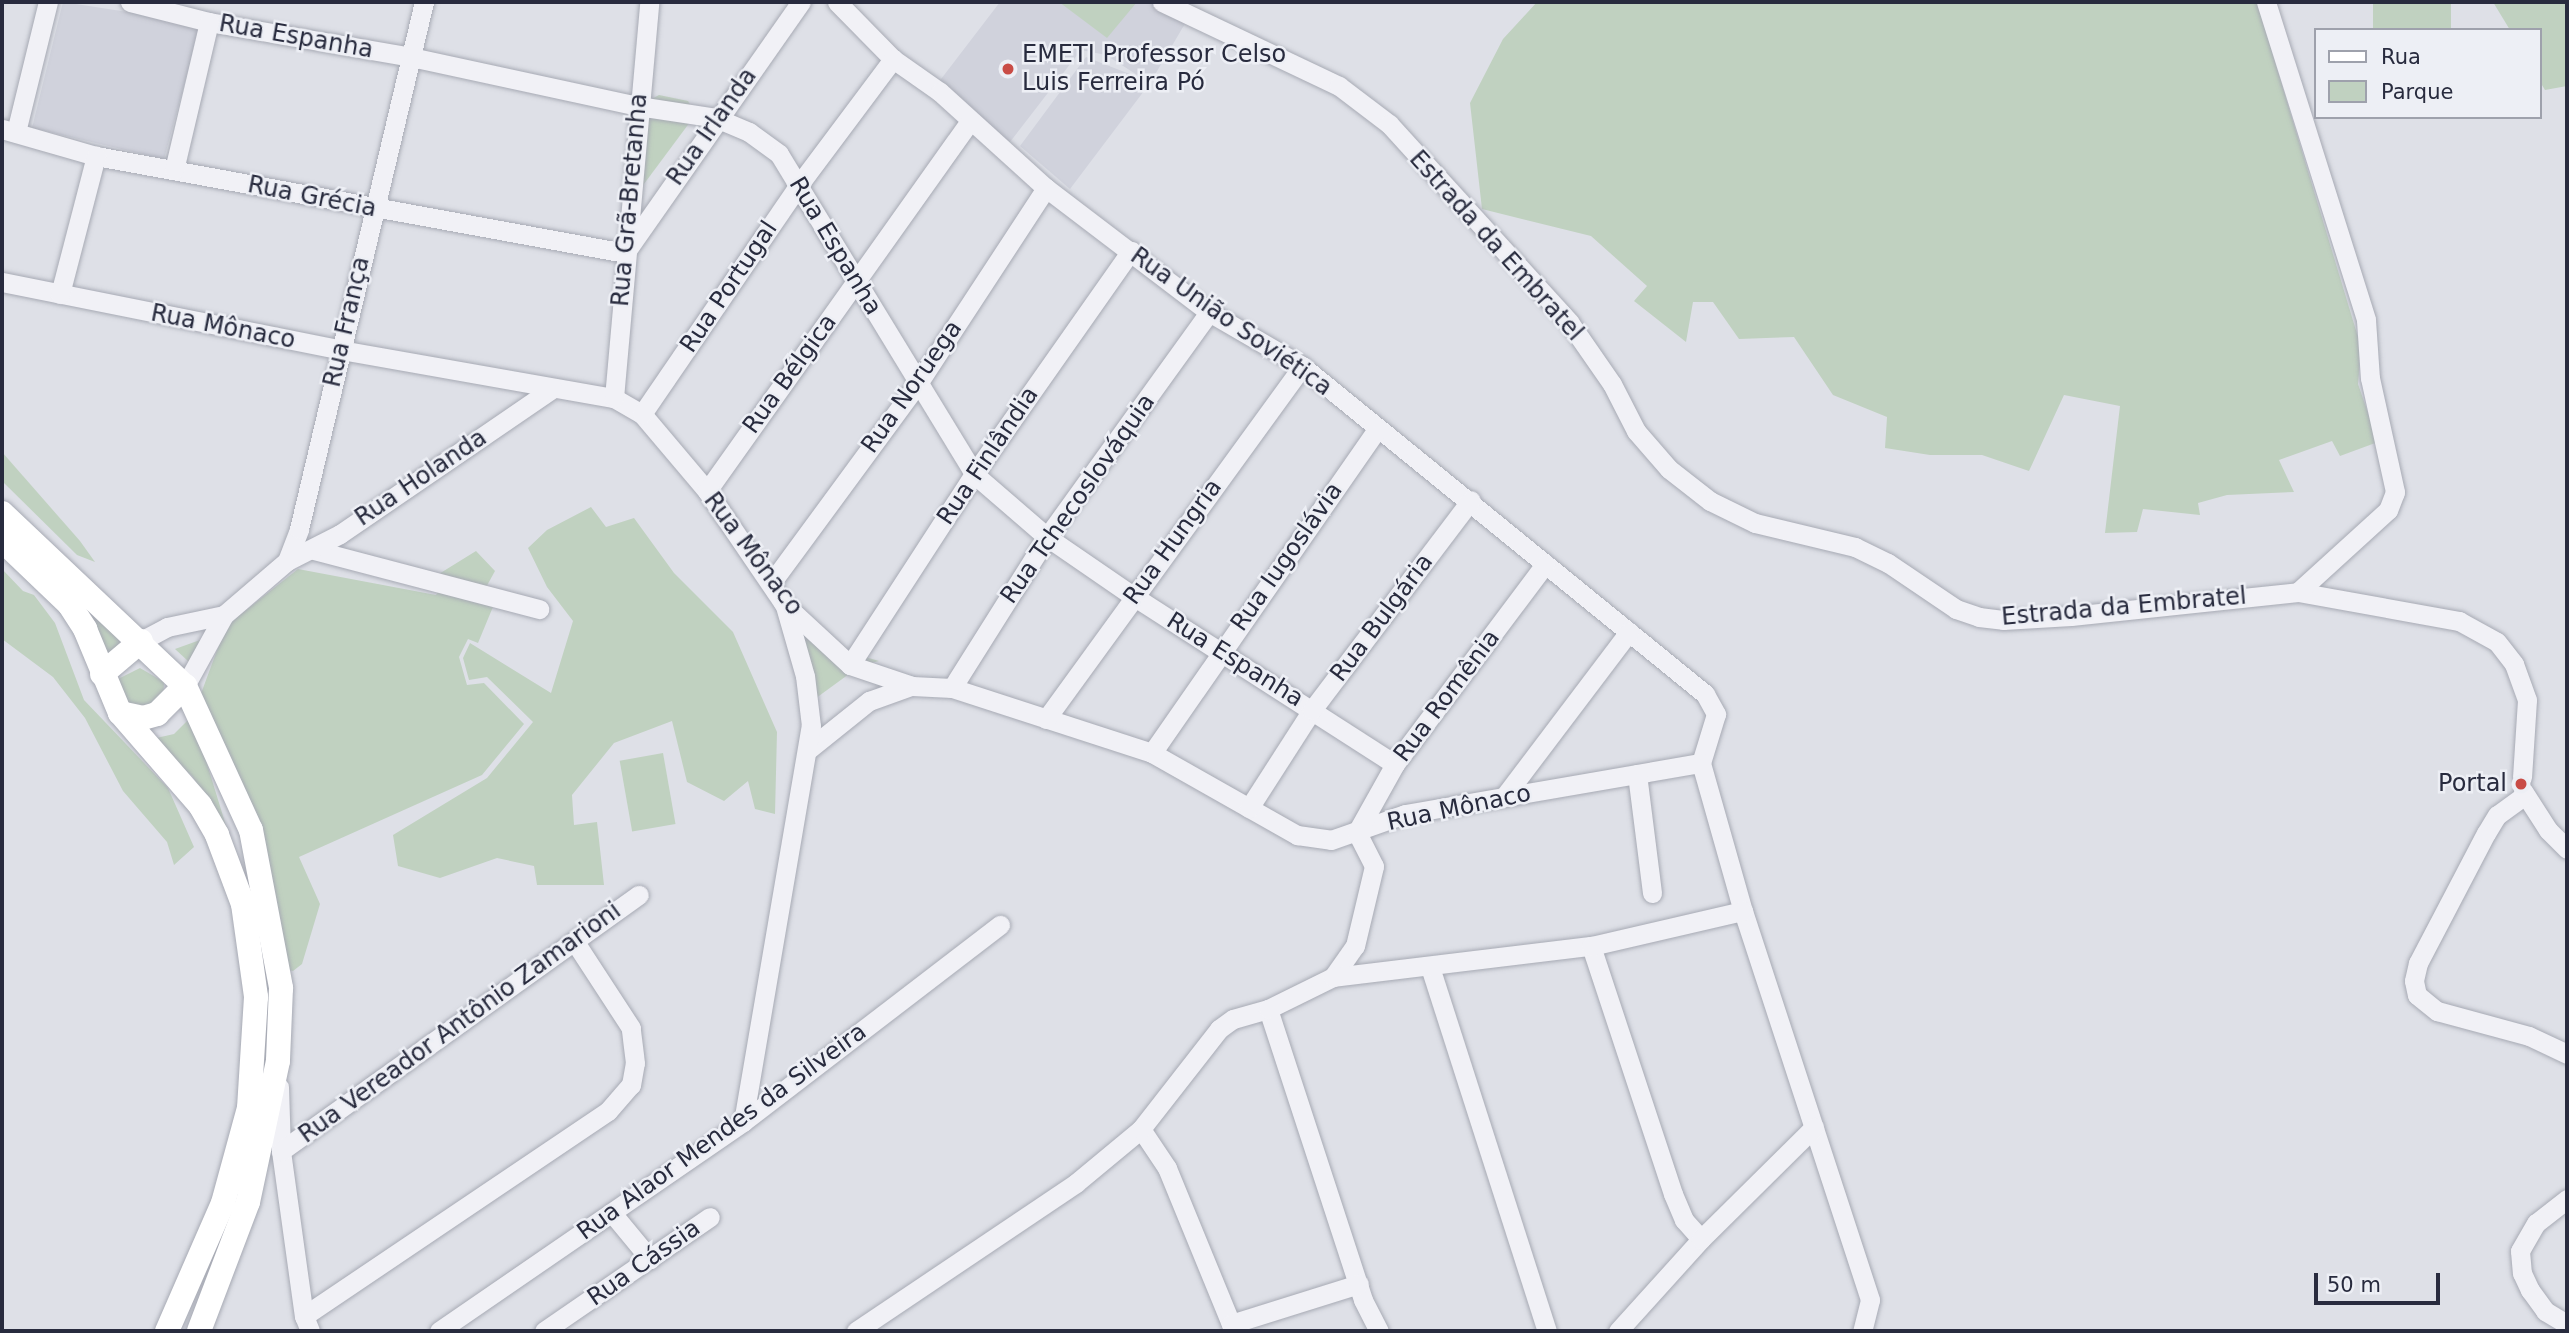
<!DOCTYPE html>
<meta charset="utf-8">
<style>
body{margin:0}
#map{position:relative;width:2569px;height:1333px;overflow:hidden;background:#dee0e7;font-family:"DejaVu Sans",sans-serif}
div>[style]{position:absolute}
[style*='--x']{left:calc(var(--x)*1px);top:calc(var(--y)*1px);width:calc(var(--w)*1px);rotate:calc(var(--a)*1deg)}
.built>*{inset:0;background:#d0d2dc}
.green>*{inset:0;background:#c0d1c0;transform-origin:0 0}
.roads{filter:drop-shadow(0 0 2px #a7aab4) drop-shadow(0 0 2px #a7aab4)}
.minor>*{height:19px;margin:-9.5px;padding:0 9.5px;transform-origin:9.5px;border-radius:9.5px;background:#f1f1f6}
.major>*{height:24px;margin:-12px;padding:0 12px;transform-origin:12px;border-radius:12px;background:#fff}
.dots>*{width:19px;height:19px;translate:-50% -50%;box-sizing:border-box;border:4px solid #edeff5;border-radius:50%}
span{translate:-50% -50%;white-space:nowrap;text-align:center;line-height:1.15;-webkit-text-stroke:5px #edeff5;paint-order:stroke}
.street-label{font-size:24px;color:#282b3e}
.poi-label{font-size:24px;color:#282b3e}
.left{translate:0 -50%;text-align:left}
.right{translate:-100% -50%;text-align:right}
.frame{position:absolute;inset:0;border:4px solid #282b3e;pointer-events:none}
.legend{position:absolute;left:2314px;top:28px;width:228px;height:91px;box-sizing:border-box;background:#edeff5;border:2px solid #9ea1ac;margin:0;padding:9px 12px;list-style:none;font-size:21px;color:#282b3e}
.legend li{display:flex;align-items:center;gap:14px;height:35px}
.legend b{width:35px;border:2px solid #9ea1ac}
.scale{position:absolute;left:2314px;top:1273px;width:126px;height:32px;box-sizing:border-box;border:4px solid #282b3e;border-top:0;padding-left:9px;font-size:21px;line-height:24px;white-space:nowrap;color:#282b3e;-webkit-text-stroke:5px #edeff5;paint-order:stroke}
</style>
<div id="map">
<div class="built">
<i style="clip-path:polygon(63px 2px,134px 13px,199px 30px,164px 159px,32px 128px)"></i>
<i style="clip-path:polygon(1000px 2px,1151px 2px,1186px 22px,1150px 83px,1070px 189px,1020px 146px,1086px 57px,1145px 80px,1106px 55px,1081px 50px,1010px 142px,938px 83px)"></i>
</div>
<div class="green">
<i style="clip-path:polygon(1059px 2px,1137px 2px,1107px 38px)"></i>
<i style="clip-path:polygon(1537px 2px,2257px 2px,2361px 347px,2358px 384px,2378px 442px,2340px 456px,2332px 441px,2279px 460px,2294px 492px,2227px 495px,2198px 503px,2200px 515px,2143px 509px,2137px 532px,2105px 533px,2120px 406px,2064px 395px,2029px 471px,1982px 455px,1930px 455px,1885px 448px,1887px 417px,1833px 395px,1794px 337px,1739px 339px,1713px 302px,1693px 302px,1686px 342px,1634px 301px,1647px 286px,1591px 236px,1482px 209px,1470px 103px,1503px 39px)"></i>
<i style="left:2373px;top:2px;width:78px;height:29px"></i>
<i style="clip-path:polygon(2493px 2px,2567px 2px,2567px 86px,2545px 90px,2539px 80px,2539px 30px,2510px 30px)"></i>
<i style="clip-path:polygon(659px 95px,688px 101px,696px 114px,641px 188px,650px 100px)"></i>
<i style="clip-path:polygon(2px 452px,80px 541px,95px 562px,77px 555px,2px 481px)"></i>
<i style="clip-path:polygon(591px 507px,606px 527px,634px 518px,674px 573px,733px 632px,777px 732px,775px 814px,755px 809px,748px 781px,724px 801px,687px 782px,672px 721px,614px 743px,572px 795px,574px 825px,597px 822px,604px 885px,537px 885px,534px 866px,497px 858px,440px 878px,398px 866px,393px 835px,487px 778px,533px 722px,487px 677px,469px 680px,463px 658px,470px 643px,551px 693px,573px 621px,547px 587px,528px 548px,547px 530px)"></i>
<i style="clip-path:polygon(476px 551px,495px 571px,484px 591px,495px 602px,478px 643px,468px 639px,459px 657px,467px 685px,484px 683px,524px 724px,482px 775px,299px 857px,320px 904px,302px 964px,293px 971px,281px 968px,199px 699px,226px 626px,298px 569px,436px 595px,443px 585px,434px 577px)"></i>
<i style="clip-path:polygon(2px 569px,23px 591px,34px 595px,55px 623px,84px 700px,168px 788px,194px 847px,174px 865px,167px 842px,123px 791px,85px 718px,53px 677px,2px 639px)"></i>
<i style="clip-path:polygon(83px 609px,127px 644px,108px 660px)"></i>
<i style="clip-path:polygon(803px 633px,848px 652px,879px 661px,860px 666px,812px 701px)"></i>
<i style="clip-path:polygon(200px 640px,189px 662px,175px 649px)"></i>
<i style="clip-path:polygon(140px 668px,164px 682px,163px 702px,127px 712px,118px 679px)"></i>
<i style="clip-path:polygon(189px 719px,204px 754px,227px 829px,192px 776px,152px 739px,174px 734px)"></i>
<i style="left:663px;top:753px;width:72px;height:44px;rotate:80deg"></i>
</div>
<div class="roads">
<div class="minor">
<i style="--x:130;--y:2;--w:81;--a:14.2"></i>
<i style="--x:209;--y:22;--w:205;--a:9.8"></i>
<i style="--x:411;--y:57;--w:232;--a:12.2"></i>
<i style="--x:638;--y:106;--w:79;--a:8.7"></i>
<i style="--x:716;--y:118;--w:36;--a:23"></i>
<i style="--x:749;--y:132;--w:37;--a:36"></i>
<i style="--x:779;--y:154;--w:375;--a:58.6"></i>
<i style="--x:974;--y:474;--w:96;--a:40.8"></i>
<i style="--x:1047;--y:537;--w:104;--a:34.5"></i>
<i style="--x:1133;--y:596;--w:311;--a:32.7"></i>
<i style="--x:837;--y:2;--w:80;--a:45.5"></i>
<i style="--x:893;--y:59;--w:57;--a:35.1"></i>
<i style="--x:940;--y:92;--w:143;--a:42.2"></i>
<i style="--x:1046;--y:188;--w:205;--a:37.3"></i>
<i style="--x:1209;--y:312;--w:108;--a:30.1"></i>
<i style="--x:1302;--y:366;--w:520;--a:39.14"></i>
<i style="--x:1705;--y:694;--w:23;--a:61"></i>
<i style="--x:1716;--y:714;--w:51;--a:107"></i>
<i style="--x:1162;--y:2;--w:196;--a:25.4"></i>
<i style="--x:1339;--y:86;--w:63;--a:37.2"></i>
<i style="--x:1389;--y:124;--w:268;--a:47.7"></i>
<i style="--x:1569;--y:322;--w:75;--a:55.3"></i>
<i style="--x:1612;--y:384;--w:53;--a:62.9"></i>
<i style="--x:1636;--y:431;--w:50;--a:49"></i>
<i style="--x:1669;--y:469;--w:52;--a:38"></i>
<i style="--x:1710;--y:501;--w:50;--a:26.1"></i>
<i style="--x:1755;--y:523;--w:103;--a:13.5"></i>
<i style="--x:1855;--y:547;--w:37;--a:26"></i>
<i style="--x:1888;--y:563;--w:82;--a:34.1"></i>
<i style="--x:1956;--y:609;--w:24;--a:19"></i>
<i style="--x:1979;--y:617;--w:24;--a:7"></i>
<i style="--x:2003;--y:620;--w:68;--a:-3.4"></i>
<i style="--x:2071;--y:616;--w:228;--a:-6"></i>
<i style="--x:2298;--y:592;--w:164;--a:10.2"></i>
<i style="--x:2459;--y:621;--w:43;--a:28.9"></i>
<i style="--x:2497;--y:642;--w:28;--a:52"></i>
<i style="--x:2514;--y:664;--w:38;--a:70"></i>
<i style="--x:2527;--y:700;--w:77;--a:93.7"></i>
<i style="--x:2266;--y:2;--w:333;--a:72.5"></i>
<i style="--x:2366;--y:320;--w:58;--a:86.1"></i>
<i style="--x:2370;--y:378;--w:117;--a:77.6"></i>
<i style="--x:2395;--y:492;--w:19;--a:111"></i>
<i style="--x:2388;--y:510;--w:122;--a:137.7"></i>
<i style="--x:2;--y:129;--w:98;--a:16"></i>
<i style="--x:96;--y:156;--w:538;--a:10.39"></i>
<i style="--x:625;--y:253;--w:307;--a:-55"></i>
<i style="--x:16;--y:132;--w:134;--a:-76.2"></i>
<i style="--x:174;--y:170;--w:152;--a:-76.7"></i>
<i style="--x:2;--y:282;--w:346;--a:11.3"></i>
<i style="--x:341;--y:350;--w:277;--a:10"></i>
<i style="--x:614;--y:398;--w:32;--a:30"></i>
<i style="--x:642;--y:414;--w:101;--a:49.8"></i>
<i style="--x:707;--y:491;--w:135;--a:55.8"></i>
<i style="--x:783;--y:603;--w:91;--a:42.8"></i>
<i style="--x:850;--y:665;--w:65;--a:18.7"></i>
<i style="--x:912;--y:686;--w:40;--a:2.9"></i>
<i style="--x:952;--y:688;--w:210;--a:18"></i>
<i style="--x:1152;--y:753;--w:167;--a:29.5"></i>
<i style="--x:1297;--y:835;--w:34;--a:8"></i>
<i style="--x:1331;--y:840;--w:78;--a:-19.4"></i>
<i style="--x:1405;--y:814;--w:300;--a:-9.8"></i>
<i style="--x:60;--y:294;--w:143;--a:-75.4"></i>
<i style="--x:614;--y:398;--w:398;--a:-84.9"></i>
<i style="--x:642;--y:414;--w:276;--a:-55.6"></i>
<i style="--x:798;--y:186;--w:159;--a:-53.2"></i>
<i style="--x:707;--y:491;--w:454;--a:-54.6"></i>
<i style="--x:314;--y:550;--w:233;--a:14.7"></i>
<i style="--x:287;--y:561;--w:59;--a:-27"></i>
<i style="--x:340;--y:534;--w:257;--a:-34.4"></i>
<i style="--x:772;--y:582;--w:248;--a:-53.7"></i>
<i style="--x:919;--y:382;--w:232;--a:-56.8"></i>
<i style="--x:141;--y:641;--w:30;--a:-28"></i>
<i style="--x:167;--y:627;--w:58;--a:-11.9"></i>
<i style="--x:850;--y:665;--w:228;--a:-57"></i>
<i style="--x:974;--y:474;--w:273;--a:-54.9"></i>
<i style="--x:185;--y:686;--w:81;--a:-61.2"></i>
<i style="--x:224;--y:615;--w:83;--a:-40.6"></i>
<i style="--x:287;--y:561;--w:34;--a:-69"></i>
<i style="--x:299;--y:529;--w:542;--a:-76.66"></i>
<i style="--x:952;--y:688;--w:178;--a:-57.8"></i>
<i style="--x:1047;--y:537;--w:277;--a:-54.2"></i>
<i style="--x:1046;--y:719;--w:436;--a:-54"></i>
<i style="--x:809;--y:749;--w:77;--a:-38.7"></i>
<i style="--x:869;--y:701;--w:45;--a:-19.7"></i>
<i style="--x:1152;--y:753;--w:392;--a:-55.2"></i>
<i style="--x:1701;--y:763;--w:154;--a:74.2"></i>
<i style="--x:1743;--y:911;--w:409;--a:71.9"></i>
<i style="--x:1870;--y:1300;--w:32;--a:104"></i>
<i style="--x:1637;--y:774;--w:120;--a:82.8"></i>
<i style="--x:2523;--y:791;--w:46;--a:57.3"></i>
<i style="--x:2548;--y:830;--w:27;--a:45"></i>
<i style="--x:2525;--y:795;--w:34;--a:144"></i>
<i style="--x:2497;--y:815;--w:21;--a:121"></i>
<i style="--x:2486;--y:833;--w:147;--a:117.6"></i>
<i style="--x:2418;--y:963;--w:18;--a:103"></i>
<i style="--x:2414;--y:981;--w:14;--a:78"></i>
<i style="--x:2417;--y:995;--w:26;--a:39"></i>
<i style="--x:2437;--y:1011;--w:95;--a:15.2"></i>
<i style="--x:2529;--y:1036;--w:42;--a:25.3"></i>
<i style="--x:1504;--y:797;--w:207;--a:-52.9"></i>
<i style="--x:1249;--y:808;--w:117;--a:-57.3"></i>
<i style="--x:1312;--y:710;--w:263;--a:-52.9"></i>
<i style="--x:1591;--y:946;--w:261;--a:71.7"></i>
<i style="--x:1673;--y:1194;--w:28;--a:67"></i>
<i style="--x:1684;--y:1220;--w:25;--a:48"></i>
<i style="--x:1430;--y:967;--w:382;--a:72.2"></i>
<i style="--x:1333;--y:977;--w:38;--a:-55"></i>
<i style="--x:1355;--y:946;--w:82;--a:-76.6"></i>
<i style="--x:1374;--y:866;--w:38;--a:-117"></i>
<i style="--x:1357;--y:832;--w:78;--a:-60.8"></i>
<i style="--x:1395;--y:764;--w:250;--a:-53.1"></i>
<i style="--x:1268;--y:1009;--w:306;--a:71.9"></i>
<i style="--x:1363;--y:1300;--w:35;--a:63"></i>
<i style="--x:279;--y:1087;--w:64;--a:88.2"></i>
<i style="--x:281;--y:1151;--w:167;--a:82.1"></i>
<i style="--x:304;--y:1316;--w:16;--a:68"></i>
<i style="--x:743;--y:1122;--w:402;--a:-80.3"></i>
<i style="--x:811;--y:726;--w:50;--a:-96.8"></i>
<i style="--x:805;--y:676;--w:76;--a:-106"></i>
<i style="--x:1141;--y:1129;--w:47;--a:56.3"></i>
<i style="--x:1167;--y:1168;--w:169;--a:67.7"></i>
<i style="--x:1231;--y:1324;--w:134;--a:-17.4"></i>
<i style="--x:281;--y:1151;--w:440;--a:-35.6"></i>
<i style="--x:2567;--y:1199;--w:39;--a:142"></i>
<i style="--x:2536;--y:1223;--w:32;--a:120"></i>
<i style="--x:2520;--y:1251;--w:22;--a:85"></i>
<i style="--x:2522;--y:1273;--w:19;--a:65"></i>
<i style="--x:2530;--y:1290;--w:26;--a:54"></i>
<i style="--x:2545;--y:1311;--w:26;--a:31"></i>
<i style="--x:612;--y:1213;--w:60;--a:50.4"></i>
<i style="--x:304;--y:1316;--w:367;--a:-34"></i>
<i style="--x:608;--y:1111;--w:35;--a:-49"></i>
<i style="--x:631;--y:1085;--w:22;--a:-80"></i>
<i style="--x:635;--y:1063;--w:35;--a:-97"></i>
<i style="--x:631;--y:1028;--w:103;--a:-123.1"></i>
<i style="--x:439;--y:1331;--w:369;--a:-34.5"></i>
<i style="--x:743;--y:1122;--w:324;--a:-37.5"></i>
<i style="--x:544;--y:1331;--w:201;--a:-34.5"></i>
<i style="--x:856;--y:1331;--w:265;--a:-33.9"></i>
<i style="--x:1076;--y:1183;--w:85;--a:-39.7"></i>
<i style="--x:1141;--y:1129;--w:127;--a:-52"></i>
<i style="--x:1219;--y:1029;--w:17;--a:-36"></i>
<i style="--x:1233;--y:1019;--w:36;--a:-16"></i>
<i style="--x:1268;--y:1009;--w:72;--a:-26.2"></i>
<i style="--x:1333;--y:977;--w:260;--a:-6.9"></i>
<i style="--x:1591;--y:946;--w:156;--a:-13"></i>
<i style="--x:1618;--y:1331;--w:124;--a:-47.9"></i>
<i style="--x:1701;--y:1239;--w:159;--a:-44.7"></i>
</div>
<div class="major">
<i style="--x:2;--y:513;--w:252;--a:43.4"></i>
<i style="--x:185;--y:686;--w:158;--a:65.4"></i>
<i style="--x:251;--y:830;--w:161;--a:79.2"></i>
<i style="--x:281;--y:988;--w:73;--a:92.4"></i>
<i style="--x:278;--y:1061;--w:144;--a:102"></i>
<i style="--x:248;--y:1202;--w:138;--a:110.8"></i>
<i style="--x:2;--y:540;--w:93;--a:43.7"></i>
<i style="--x:69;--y:604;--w:30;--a:57"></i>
<i style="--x:85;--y:629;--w:91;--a:67.4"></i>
<i style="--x:120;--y:713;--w:122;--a:49"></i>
<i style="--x:200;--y:805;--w:34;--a:60"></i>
<i style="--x:217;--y:835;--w:74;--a:69.4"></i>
<i style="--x:243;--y:904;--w:94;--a:82"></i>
<i style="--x:256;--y:997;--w:111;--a:93.6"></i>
<i style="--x:249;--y:1108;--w:98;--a:105.3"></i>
<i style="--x:223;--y:1203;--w:140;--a:113.6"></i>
<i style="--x:102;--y:674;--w:51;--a:-40.2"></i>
<i style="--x:120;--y:713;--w:24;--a:12"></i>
<i style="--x:143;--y:718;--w:15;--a:-16"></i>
<i style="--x:157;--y:714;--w:40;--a:-45"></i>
</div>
</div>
<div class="dots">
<i style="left:1008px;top:69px;background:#c94c46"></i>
<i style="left:2521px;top:784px;background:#c94c46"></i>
</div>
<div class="street-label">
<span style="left:296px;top:37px;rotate:10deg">Rua Espanha</span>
<span style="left:712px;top:127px;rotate:-55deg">Rua Irlanda</span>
<span style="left:312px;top:197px;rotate:11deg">Rua Grécia</span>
<span style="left:630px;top:200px;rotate:-85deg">Rua Grã-Bretanha</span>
<span style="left:835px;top:246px;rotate:59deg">Rua Espanha</span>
<span style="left:1496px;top:246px;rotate:48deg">Estrada da Embratel</span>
<span style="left:729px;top:287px;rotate:-56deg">Rua Portugal</span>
<span style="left:347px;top:322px;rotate:-77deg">Rua França</span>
<span style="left:1231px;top:322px;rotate:35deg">Rua União Soviética</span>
<span style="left:223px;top:327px;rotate:11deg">Rua Mônaco</span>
<span style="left:790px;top:374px;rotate:-54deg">Rua Bélgica</span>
<span style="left:912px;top:387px;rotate:-55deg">Rua Noruega</span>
<span style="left:988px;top:456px;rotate:-56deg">Rua Finlândia</span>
<span style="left:421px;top:478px;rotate:-34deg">Rua Holanda</span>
<span style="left:1078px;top:499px;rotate:-55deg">Rua Tchecoslováquia</span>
<span style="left:1173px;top:542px;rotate:-54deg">Rua Hungria</span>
<span style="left:753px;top:554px;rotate:53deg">Rua Mônaco</span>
<span style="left:1287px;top:557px;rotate:-55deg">Rua Iugoslávia</span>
<span style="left:2124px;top:607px;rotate:-5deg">Estrada da Embratel</span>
<span style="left:1382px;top:618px;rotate:-53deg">Rua Bulgária</span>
<span style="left:1235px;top:660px;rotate:32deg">Rua Espanha</span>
<span style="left:1447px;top:696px;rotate:-53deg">Rua Romênia</span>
<span style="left:1459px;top:808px;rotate:-12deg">Rua Mônaco</span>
<span style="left:460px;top:1023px;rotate:-36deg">Rua Vereador Antônio Zamarioni</span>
<span style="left:722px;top:1132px;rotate:-36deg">Rua Alaor Mendes da Silveira</span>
<span style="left:644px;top:1263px;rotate:-35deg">Rua Cássia</span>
</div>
<div class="poi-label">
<span class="left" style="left:1022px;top:69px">EMETI Professor Celso<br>Luis Ferreira Pó</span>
<span class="right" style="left:2507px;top:784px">Portal</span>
</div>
<div class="frame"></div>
<ul class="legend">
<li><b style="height:9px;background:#fff"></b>Rua</li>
<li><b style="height:19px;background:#c0d1c0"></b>Parque</li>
</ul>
<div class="scale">50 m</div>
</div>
